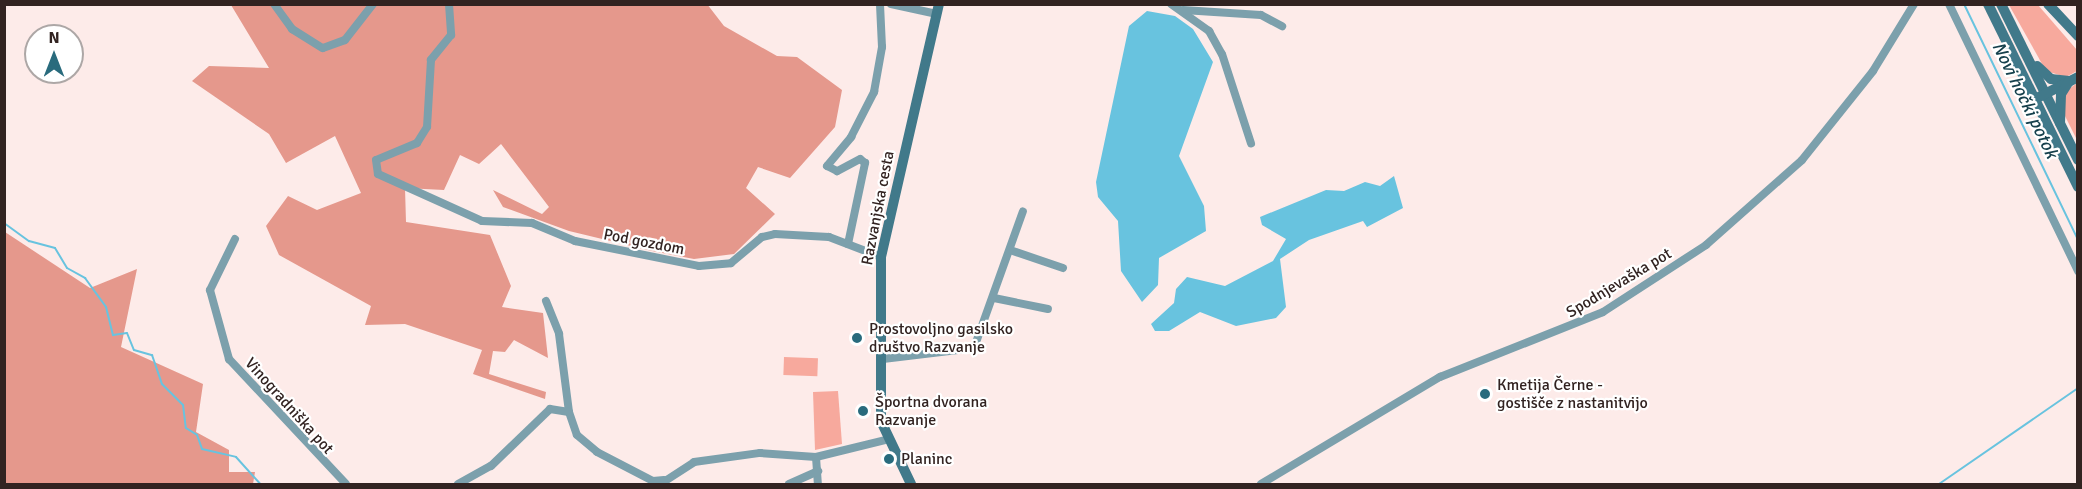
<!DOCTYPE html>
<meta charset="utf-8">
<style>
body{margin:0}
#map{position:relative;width:2082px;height:489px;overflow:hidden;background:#fdebe9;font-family:Signika,sans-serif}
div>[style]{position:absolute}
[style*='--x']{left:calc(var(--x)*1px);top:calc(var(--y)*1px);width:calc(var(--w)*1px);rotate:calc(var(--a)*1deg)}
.green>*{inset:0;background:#f7a99d;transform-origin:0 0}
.forest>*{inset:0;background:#e5988c}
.water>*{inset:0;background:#68c3df}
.stream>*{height:2px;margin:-1px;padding:0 1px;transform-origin:1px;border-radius:1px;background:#68c3df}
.street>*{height:8px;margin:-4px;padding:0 4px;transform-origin:4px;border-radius:4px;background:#7ca0ac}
.secondary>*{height:10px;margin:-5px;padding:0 5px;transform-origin:5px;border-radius:5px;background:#41798a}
.dots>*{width:16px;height:16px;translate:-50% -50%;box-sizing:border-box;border:3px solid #fff;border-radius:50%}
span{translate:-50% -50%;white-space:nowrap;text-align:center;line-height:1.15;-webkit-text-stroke:4.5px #fff;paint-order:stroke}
.street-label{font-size:16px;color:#322321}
.poi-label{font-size:16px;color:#322321}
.left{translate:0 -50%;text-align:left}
.water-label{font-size:18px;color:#16404c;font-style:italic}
.frame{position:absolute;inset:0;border:6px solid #322321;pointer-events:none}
.north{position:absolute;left:24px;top:24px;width:60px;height:60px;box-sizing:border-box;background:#fff;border:2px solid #ada7a6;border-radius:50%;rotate:0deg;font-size:16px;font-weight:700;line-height:24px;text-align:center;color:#322321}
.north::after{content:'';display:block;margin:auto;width:21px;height:27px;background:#296b7d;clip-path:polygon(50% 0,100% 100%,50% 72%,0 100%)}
</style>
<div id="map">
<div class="green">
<i style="clip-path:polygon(2009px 5px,2038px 5px,2077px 50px,2077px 71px,2066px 77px,2046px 71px)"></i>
<i style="clip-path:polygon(2077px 83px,2077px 140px,2065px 116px,2065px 92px)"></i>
<i style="left:784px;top:357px;width:34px;height:18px;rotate:2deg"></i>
<i style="clip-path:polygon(838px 391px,842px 444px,815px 450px,813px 392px)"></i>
</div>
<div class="forest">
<i style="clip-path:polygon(707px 4px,724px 26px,777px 56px,797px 57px,842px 90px,835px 127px,790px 178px,758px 167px,746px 188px,775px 214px,734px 254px,694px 259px,652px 251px,569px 231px,503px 207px,493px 190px,542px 214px,549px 207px,501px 144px,479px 164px,460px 155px,444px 190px,405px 188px,406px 222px,490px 235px,511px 286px,502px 307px,543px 313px,548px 358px,514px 340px,505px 352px,493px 351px,489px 374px,546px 392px,545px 399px,473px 374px,482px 350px,405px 324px,365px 325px,371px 306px,279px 255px,266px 226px,288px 196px,317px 210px,361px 193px,335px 136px,286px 163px,269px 134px,192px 81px,209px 66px,269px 68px,231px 5px)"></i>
<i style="clip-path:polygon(5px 232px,90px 288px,137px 269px,121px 347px,203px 384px,196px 432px,229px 450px,229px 472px,255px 472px,253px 484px,5px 484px)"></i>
</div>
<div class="water">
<i style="clip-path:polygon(1147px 11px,1175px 16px,1193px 29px,1213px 62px,1179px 156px,1204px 206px,1206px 231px,1159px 258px,1158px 285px,1142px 302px,1121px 271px,1118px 221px,1098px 197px,1096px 182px,1129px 26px)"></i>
<i style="clip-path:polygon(1394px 176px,1403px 208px,1367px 227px,1363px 221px,1309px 240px,1280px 259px,1286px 307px,1276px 318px,1236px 326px,1200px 312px,1169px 331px,1155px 331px,1151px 324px,1174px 303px,1176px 289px,1187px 277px,1225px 286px,1273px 261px,1286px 239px,1262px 225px,1260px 217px,1326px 190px,1344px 191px,1365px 182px,1380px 186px)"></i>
</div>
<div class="stream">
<i style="--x:1964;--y:4;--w:262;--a:64.2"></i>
<i style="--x:4;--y:223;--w:31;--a:36"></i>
<i style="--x:29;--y:241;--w:27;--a:15"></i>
<i style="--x:55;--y:248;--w:23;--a:59"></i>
<i style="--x:67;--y:268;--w:21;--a:29"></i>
<i style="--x:85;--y:278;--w:36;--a:54"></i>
<i style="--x:106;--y:307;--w:29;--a:76"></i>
<i style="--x:113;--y:335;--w:14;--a:-8"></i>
<i style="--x:127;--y:333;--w:18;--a:68"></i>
<i style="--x:134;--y:350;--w:19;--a:16"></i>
<i style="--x:152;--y:355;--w:31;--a:71"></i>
<i style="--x:162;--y:384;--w:30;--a:45"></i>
<i style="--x:183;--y:405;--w:23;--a:83"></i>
<i style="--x:186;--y:428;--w:13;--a:32"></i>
<i style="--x:197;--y:435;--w:15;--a:70"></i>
<i style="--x:202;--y:449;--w:35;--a:13"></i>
<i style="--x:236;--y:457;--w:36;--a:48"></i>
<i style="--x:1939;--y:484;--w:169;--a:-34.6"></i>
</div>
<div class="street">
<i style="--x:274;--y:4;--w:31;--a:54"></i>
<i style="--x:292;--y:29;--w:36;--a:32"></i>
<i style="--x:323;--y:48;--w:23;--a:-20"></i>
<i style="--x:345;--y:40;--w:46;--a:-52.1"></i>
<i style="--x:449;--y:4;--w:31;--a:86"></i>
<i style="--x:451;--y:35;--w:32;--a:129"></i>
<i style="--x:431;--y:60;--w:67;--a:93.4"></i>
<i style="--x:427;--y:127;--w:19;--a:122"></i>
<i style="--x:417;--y:143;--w:44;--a:157.5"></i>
<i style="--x:376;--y:160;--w:14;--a:82"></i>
<i style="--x:378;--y:174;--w:114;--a:24.3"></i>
<i style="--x:482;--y:221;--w:50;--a:2.3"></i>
<i style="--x:532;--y:223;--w:47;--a:22.7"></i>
<i style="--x:575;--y:241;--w:126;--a:11.4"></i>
<i style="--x:699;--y:266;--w:32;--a:-5"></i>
<i style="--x:731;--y:263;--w:40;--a:-40"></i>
<i style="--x:762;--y:237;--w:13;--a:-13"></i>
<i style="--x:775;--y:234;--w:54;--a:3.2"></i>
<i style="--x:829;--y:237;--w:56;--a:21"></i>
<i style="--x:891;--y:4;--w:47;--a:12.3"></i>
<i style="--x:1171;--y:4;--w:47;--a:35.4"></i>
<i style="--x:1209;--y:31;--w:26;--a:61"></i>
<i style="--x:1222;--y:54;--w:94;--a:72"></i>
<i style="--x:1949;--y:4;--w:297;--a:64.2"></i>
<i style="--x:1183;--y:10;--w:78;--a:3.7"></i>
<i style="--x:1261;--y:15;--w:24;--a:28"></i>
<i style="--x:235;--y:239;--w:57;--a:116.1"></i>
<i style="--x:210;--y:290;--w:72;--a:74.6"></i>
<i style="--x:229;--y:359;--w:171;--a:46.9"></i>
<i style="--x:848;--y:244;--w:83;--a:-78.1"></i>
<i style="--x:865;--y:163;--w:6;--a:-141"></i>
<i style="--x:860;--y:159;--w:26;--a:152"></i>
<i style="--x:837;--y:171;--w:11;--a:-153"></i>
<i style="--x:827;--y:166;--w:38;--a:-50"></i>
<i style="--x:851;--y:137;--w:51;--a:-62.9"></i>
<i style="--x:874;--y:92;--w:46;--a:-79.9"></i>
<i style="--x:882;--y:47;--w:43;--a:-92.7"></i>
<i style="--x:1010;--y:250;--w:56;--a:18.8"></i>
<i style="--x:994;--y:298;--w:55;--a:11.5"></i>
<i style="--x:546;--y:301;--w:35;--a:68"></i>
<i style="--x:559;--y:334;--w:79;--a:82.7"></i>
<i style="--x:883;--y:359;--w:92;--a:-6.9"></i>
<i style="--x:974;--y:348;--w:145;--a:-70.3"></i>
<i style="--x:816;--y:457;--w:27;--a:86"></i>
<i style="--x:662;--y:483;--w:38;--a:-33"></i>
<i style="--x:694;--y:462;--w:67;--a:-7.8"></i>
<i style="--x:760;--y:453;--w:56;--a:4.1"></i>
<i style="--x:816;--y:457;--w:71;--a:-13.8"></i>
<i style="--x:458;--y:484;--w:38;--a:-29"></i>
<i style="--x:491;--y:466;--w:82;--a:-44"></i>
<i style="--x:550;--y:409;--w:19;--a:9"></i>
<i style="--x:569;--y:412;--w:24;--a:71"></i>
<i style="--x:577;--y:435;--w:26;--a:40"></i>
<i style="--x:597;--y:452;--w:63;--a:27.4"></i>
<i style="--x:653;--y:481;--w:11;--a:-5"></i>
<i style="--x:789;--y:484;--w:32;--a:-24"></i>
<i style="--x:1261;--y:484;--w:209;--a:-30.9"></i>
<i style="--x:1440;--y:377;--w:175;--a:-21.7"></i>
<i style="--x:1603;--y:312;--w:123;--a:-33"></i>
<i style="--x:1706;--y:245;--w:128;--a:-41.5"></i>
<i style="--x:1802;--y:160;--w:114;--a:-51.4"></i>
<i style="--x:1873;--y:71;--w:79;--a:-58.5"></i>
</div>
<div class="secondary">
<i style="--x:1988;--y:4;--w:204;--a:63.8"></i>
<i style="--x:2001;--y:4;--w:174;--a:63.7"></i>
<i style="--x:2048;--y:4;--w:44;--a:46.8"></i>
<i style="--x:2037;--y:66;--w:19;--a:43"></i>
<i style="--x:2051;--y:79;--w:18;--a:6"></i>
<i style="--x:2039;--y:97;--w:44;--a:-27.1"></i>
<i style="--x:2060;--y:123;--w:29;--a:-88"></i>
<i style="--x:2061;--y:94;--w:15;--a:-58"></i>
<i style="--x:911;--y:484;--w:70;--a:-115.5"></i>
<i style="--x:881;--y:421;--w:164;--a:-90"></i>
<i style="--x:881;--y:257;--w:260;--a:-77.1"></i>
</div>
<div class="dots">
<i style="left:857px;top:338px;background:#296b7d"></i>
<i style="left:1485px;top:394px;background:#296b7d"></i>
<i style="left:863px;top:411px;background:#296b7d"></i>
<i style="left:889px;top:459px;background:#296b7d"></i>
</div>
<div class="street-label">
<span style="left:878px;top:208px;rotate:-79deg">Razvanjska cesta</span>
<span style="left:644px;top:242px;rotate:11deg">Pod gozdom</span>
<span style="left:1619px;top:283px;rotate:-31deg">Spodnjevaška pot</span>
<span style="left:289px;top:406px;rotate:48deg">Vinogradniška pot</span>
</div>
<div class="poi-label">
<span class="left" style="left:869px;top:338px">Prostovoljno gasilsko<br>društvo Razvanje</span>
<span class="left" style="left:1497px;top:394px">Kmetija Černe -<br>gostišče z nastanitvijo</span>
<span class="left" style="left:875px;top:411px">Športna dvorana<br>Razvanje</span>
<span class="left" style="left:901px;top:459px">Planinc</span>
</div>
<div class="water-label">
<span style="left:2025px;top:100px;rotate:64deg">Novi hočki potok</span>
</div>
<div class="frame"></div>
<div class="north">N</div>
</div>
